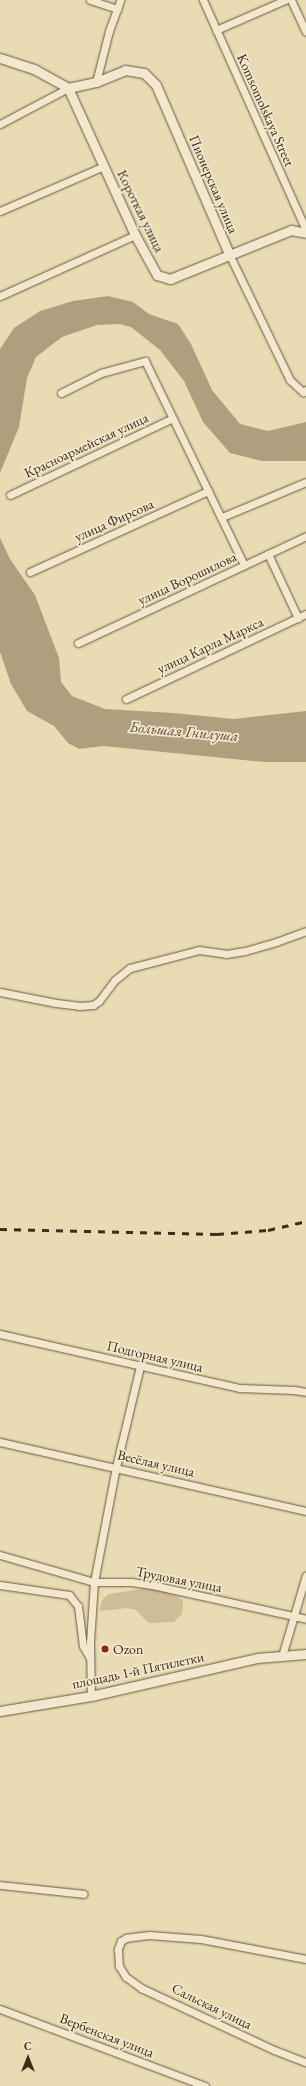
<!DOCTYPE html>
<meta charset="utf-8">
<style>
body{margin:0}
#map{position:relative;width:306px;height:2086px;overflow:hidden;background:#e9dbb2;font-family:"EB Garamond",serif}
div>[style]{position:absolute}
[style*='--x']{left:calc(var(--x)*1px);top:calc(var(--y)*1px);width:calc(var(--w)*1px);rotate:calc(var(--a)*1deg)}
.green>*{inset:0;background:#cdbd98}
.water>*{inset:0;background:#b09f7f}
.roads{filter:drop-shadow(0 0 1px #6c5642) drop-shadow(0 0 1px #6c5642)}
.minor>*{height:7px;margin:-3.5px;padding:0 3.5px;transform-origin:3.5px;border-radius:3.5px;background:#f1e8cd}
.secondary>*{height:9px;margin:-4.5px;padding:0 4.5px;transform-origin:4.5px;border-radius:4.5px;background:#f1e8cd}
.rail>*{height:2.5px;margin-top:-1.25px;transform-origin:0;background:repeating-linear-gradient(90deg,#422a1c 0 7px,transparent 0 14px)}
.dots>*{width:11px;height:11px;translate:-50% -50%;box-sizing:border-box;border:2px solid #f1e8cd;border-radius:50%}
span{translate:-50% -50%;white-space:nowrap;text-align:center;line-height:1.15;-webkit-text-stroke:3.5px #f1e8cd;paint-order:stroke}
.street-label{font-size:14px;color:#422a1c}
.poi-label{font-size:14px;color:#422a1c}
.left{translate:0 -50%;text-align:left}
.water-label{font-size:15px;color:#5e4735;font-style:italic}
.north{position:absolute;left:8px;top:2038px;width:40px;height:40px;-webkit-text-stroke:3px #f1e8cd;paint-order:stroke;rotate:0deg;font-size:11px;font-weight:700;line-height:16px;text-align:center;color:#422a1c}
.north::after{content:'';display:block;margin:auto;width:14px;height:18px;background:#422a1c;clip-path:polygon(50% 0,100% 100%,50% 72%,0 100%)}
</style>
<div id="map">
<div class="green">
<i style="clip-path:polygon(142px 1589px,159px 1590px,177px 1596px,183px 1600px,182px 1614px,174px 1622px,149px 1623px,136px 1610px,127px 1608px,102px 1611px,100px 1610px,102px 1600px,109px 1594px)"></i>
</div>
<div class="water">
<i style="clip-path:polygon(108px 296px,133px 302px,149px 314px,178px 324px,191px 344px,212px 390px,240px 424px,268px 431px,306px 422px,306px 461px,262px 461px,230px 453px,203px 422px,184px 381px,160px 350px,131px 327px,119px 324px,97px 325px,62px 337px,36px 357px,27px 378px,19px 427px,0 473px,0 349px,14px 328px,40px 311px,73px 301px)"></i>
<i style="clip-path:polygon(0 538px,10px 559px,35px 595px,59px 658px,61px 682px,72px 696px,105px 709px,173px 713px,234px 719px,306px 711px,306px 762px,264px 762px,103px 746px,79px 749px,68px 743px,54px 726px,27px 711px,11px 684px,0 652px)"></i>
</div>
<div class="roads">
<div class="minor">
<i style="--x:90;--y:0;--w:29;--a:18"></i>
<i style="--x:203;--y:0;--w:252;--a:65.9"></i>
<i style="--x:291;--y:0;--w:35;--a:65"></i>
<i style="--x:216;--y:30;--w:75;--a:-23.5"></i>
<i style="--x:96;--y:82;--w:53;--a:-75.7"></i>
<i style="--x:109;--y:31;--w:33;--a:-70"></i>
<i style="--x:0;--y:124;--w:77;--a:-27.9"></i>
<i style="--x:0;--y:211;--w:113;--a:-23.4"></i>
<i style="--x:229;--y:254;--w:140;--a:64.2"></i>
<i style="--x:290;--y:380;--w:18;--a:43"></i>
<i style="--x:303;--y:392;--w:4;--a:-34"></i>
<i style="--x:0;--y:296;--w:148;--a:-24.3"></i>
<i style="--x:61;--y:393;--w:45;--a:-26.6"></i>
<i style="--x:101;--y:373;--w:46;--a:-15.3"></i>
<i style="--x:145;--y:361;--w:227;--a:64.1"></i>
<i style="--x:10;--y:495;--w:180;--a:-25.3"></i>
<i style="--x:222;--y:517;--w:91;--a:-22.6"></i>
<i style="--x:268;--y:554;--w:71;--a:64.9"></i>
<i style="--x:30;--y:572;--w:196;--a:-24.5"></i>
<i style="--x:78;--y:643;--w:252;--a:-25.1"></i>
<i style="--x:126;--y:699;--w:199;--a:-25.3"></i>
<i style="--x:0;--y:992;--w:57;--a:11.1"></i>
<i style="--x:56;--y:1003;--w:23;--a:7"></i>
<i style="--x:79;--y:1006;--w:14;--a:-4"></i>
<i style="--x:93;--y:1005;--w:7;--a:-34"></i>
<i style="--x:99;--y:1001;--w:26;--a:-53"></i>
<i style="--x:115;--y:980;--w:19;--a:-39"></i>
<i style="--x:130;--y:968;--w:71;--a:-14.6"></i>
<i style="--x:199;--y:950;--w:27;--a:8"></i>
<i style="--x:226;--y:954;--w:19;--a:-9"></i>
<i style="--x:245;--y:951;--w:32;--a:-16"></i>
<i style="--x:276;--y:942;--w:32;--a:-20"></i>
<i style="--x:0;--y:1334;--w:245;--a:12.7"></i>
<i style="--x:239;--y:1388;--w:55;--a:2.1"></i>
<i style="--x:294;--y:1390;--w:12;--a:9"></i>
<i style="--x:0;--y:1442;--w:314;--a:12.7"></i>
<i style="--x:0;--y:1555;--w:98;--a:16"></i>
<i style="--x:94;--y:1582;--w:37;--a:0"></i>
<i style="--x:131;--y:1582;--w:21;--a:8"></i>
<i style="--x:152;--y:1585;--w:158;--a:12.4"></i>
<i style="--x:0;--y:1585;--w:70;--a:8.2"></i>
<i style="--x:69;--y:1595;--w:14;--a:51"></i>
<i style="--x:78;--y:1606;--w:40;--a:82.9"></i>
<i style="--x:83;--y:1646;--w:14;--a:60"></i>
<i style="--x:282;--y:1656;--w:84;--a:-73.5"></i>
<i style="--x:91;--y:1696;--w:54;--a:-91.1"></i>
<i style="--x:90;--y:1642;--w:60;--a:-86.2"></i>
<i style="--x:94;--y:1582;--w:117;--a:-79.2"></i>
<i style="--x:116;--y:1467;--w:104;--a:-76.6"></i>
<i style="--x:0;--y:1885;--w:84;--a:6.1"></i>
<i style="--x:306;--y:1959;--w:107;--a:-169.2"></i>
<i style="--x:201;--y:1939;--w:52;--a:-175.6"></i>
<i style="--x:149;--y:1935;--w:23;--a:173"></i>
<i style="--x:126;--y:1938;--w:6;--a:149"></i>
<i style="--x:121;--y:1941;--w:9;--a:111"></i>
<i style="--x:118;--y:1949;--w:17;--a:87"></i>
<i style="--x:119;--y:1966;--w:13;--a:58"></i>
<i style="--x:126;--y:1977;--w:19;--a:36"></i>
<i style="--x:141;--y:1988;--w:147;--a:25"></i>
<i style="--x:274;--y:2050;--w:34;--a:21"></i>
<i style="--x:0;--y:2009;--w:219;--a:20.6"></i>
</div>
<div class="secondary">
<i style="--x:0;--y:58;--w:36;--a:18"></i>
<i style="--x:34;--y:69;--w:39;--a:29"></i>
<i style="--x:68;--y:88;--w:162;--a:65.5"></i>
<i style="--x:135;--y:235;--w:46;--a:61.2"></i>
<i style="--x:157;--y:275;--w:14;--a:17"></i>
<i style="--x:170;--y:279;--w:131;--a:-22"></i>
<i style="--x:291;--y:230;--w:15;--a:11"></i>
<i style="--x:68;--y:88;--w:29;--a:-12"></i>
<i style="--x:96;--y:82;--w:31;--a:-22"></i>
<i style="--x:125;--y:70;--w:19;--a:9"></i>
<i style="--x:144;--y:73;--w:17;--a:45"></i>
<i style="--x:156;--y:85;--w:184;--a:66.6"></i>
<i style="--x:0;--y:1711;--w:92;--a:-9.4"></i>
<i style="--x:91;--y:1696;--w:170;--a:-12.9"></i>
<i style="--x:257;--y:1658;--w:49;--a:-4.7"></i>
</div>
</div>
<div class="rail">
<i style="--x:0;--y:1229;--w:217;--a:1.3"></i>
<i style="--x:217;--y:1234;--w:51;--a:-4.5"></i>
<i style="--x:268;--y:1230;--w:39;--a:-13"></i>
</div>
<div class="dots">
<i style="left:105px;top:1649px;background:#8f2418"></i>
</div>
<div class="street-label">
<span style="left:266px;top:110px;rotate:66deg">Komsomolskaya Street</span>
<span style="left:214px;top:184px;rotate:67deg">Пионерская улица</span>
<span style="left:141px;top:211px;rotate:64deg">Короткая улица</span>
<span style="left:86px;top:445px;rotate:-25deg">Красноармейская улица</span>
<span style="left:114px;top:520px;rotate:-24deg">улица Фирсова</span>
<span style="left:187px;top:578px;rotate:-25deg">улица Ворошилова</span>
<span style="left:210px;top:645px;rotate:-25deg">улица Карла Маркса</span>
<span style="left:155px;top:1356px;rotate:13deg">Подгорная улица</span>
<span style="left:156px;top:1463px;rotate:13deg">Весёлая улица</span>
<span style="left:179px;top:1579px;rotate:11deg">Трудовая улица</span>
<span style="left:138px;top:1670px;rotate:-12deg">площадь 1-й Пятилетки</span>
<span style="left:212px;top:2006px;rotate:26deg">Сальская улица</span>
<span style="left:107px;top:2035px;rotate:21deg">Вербенская улица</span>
</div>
<div class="poi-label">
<span class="left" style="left:113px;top:1649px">Ozon</span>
</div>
<div class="water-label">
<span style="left:184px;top:731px;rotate:5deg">Большая Гнилуша</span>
</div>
<div class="north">С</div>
</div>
